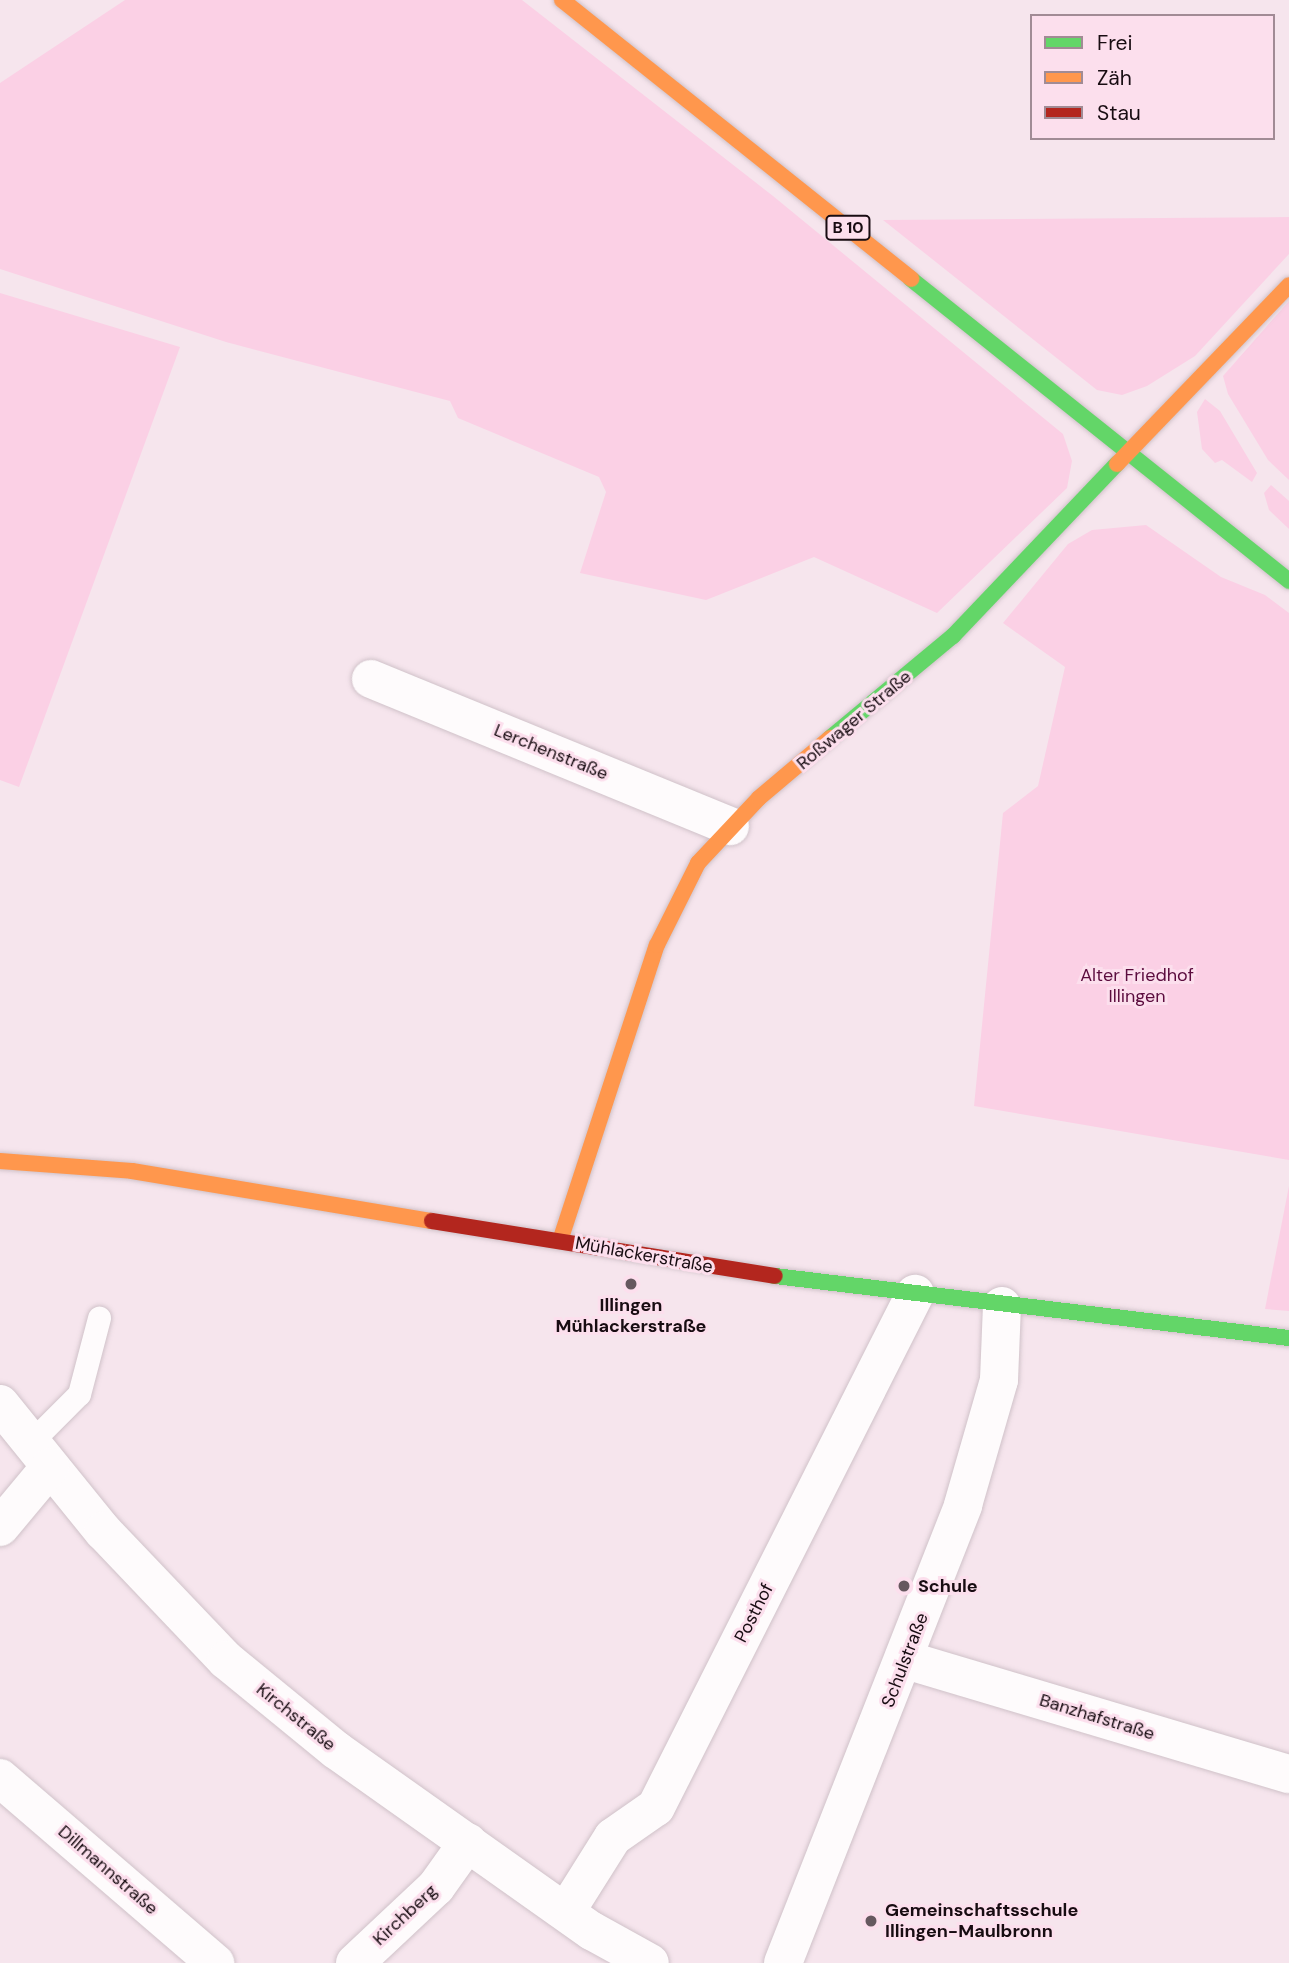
<!DOCTYPE html>
<meta charset="utf-8">
<style>
body{margin:0}
#map{position:relative;width:1289px;height:1963px;overflow:hidden;background:#f6e5ed;font-family:"DM Sans",sans-serif}
div>[style]{position:absolute}
[style*='--x']{left:calc(var(--x)*1px);top:calc(var(--y)*1px);width:calc(var(--w)*1px);rotate:calc(var(--a)*1deg)}
.green>*{inset:0;background:#fbd0e5}
.roads{filter:drop-shadow(0 0 2px #d0c2c9) drop-shadow(0 0 2px #d0c2c9)}
.lane>*{height:23px;margin:-11.5px;padding:0 11.5px;transform-origin:11.5px;border-radius:11.5px;background:#fefbfc}
.street>*{height:38px;margin:-19px;padding:0 19px;transform-origin:19px;border-radius:19px;background:#fefbfc}
.fast>*{height:16px;margin:-8px;padding:0 8px;transform-origin:8px;border-radius:8px;background:#63d668}
.slow>*{height:16px;margin:-8px;padding:0 8px;transform-origin:8px;border-radius:8px;background:#ff974d}
.jam>*{height:16px;margin:-8px;padding:0 8px;transform-origin:8px;border-radius:8px;background:#b3261e}
.dots>*{width:19px;height:19px;translate:-50% -50%;box-sizing:border-box;border:4px solid #fcdfed;border-radius:50%}
span{translate:-50% -50%;white-space:nowrap;text-align:center;line-height:1.15;-webkit-text-stroke:6px #fcdfed;paint-order:stroke}
.shield-label span{padding:2px 5px;background:#fcdfed;border:2px solid;border-radius:5px;-webkit-text-stroke-width:0}
.shield-label{font-size:16px;color:#180c12;font-weight:700}
.street-label{font-size:18px;color:#180c12}
.park-label{font-size:18px;color:#5b0c3e}
.poi-label{font-size:18px;color:#180c12;font-weight:700}
.left{translate:0 -50%;text-align:left}
.legend{position:absolute;left:1030px;top:14px;width:245px;height:126px;box-sizing:border-box;background:#fcdfed;border:2px solid #a18b95;margin:0;padding:9px 12px;list-style:none;font-size:21px;color:#180c12}
.legend li{display:flex;align-items:center;gap:14px;height:35px}
.legend b{width:35px;border:2px solid #a18b95}
</style>
<div id="map">
<div class="green">
<i style="clip-path:polygon(125px 0,522px 0,773px 196px,1063px 434px,1072px 461px,1067px 488px,937px 613px,814px 557px,706px 600px,580px 573px,606px 492px,599px 477px,458px 418px,450px 401px,226px 342px,0 269px,0 83px)"></i>
<i style="clip-path:polygon(1289px 217px,1289px 254px,1195px 356px,1147px 386px,1122px 395px,1097px 390px,883px 220px)"></i>
<i style="clip-path:polygon(0 293px,180px 347px,19px 787px,0 780px)"></i>
<i style="clip-path:polygon(1289px 301px,1289px 480px,1268px 460px,1228px 394px,1223px 376px)"></i>
<i style="clip-path:polygon(1205px 399px,1220px 411px,1257px 473px,1252px 482px,1222px 460px,1215px 463px,1202px 449px,1197px 412px)"></i>
<i style="clip-path:polygon(1271px 485px,1289px 501px,1289px 529px,1269px 510px,1264px 493px)"></i>
<i style="clip-path:polygon(1146px 525px,1221px 577px,1265px 595px,1289px 613px,1289px 1160px,974px 1106px,1003px 813px,1038px 786px,1065px 667px,1003px 623px,1068px 544px,1092px 530px)"></i>
<i style="clip-path:polygon(1289px 1186px,1289px 1311px,1265px 1309px)"></i>
</div>
<div class="roads">
<div class="lane">
<i style="--x:30;--y:1443;--w:69;--a:-45"></i>
<i style="--x:79;--y:1394;--w:79;--a:-75.3"></i>
</div>
<div class="street">
<i style="--x:371;--y:679;--w:388;--a:22.3"></i>
<i style="--x:0;--y:1404;--w:164;--a:51"></i>
<i style="--x:103;--y:1531;--w:178;--a:46.4"></i>
<i style="--x:226;--y:1660;--w:142;--a:39.3"></i>
<i style="--x:336;--y:1750;--w:314;--a:35.3"></i>
<i style="--x:592;--y:1931;--w:66;--a:28.9"></i>
<i style="--x:0;--y:1527;--w:78;--a:-50.2"></i>
<i style="--x:906;--y:1660;--w:400;--a:16.6"></i>
<i style="--x:0;--y:1778;--w:284;--a:40.7"></i>
<i style="--x:567;--y:1910;--w:86;--a:-57.8"></i>
<i style="--x:613;--y:1837;--w:52;--a:-34.9"></i>
<i style="--x:656;--y:1807;--w:575;--a:-63.21"></i>
<i style="--x:355;--y:1963;--w:111;--a:-43.2"></i>
<i style="--x:436;--y:1887;--w:55;--a:-54.6"></i>
<i style="--x:783;--y:1963;--w:492;--a:-68.5"></i>
<i style="--x:963;--y:1505;--w:130;--a:-73.9"></i>
<i style="--x:999;--y:1380;--w:74;--a:-87.7"></i>
</div>
<div class="fast">
<i style="--x:911;--y:279;--w:484;--a:38.6"></i>
<i style="--x:830;--y:738;--w:160;--a:-39.7"></i>
<i style="--x:953;--y:636;--w:238;--a:-46.4"></i>
<i style="--x:775;--y:1276;--w:518;--a:6.88"></i>
</div>
<div class="slow">
<i style="--x:562;--y:0;--w:447;--a:38.6"></i>
<i style="--x:1117;--y:464;--w:248;--a:-46.1"></i>
<i style="--x:0;--y:1161;--w:132;--a:4.3"></i>
<i style="--x:132;--y:1171;--w:304;--a:9.5"></i>
<i style="--x:560;--y:1241;--w:311;--a:-71.9"></i>
<i style="--x:657;--y:945;--w:92;--a:-63.4"></i>
<i style="--x:698;--y:863;--w:89;--a:-46.8"></i>
<i style="--x:759;--y:798;--w:93;--a:-40.2"></i>
</div>
<div class="jam">
<i style="--x:432;--y:1221;--w:347;--a:9.1"></i>
</div>
</div>
<div class="dots">
<i style="left:631px;top:1284px;background:#66585f"></i>
<i style="left:904px;top:1586px;background:#66585f"></i>
<i style="left:871px;top:1921px;background:#66585f"></i>
</div>
<div class="shield-label">
<span style="left:848px;top:228px">B 10</span>
</div>
<div class="street-label">
<span style="left:854px;top:720px;rotate:-40deg">Roßwager Straße</span>
<span style="left:551px;top:752px;rotate:22deg">Lerchenstraße</span>
<span style="left:644px;top:1255px;rotate:10deg">Mühlackerstraße</span>
<span style="left:754px;top:1613px;rotate:-63deg">Posthof</span>
<span style="left:905px;top:1660px;rotate:-69deg">Schulstraße</span>
<span style="left:296px;top:1717px;rotate:39deg">Kirchstraße</span>
<span style="left:1097px;top:1717px;rotate:17deg">Banzhafstraße</span>
<span style="left:108px;top:1870px;rotate:41deg">Dillmannstraße</span>
<span style="left:405px;top:1915px;rotate:-43deg">Kirchberg</span>
</div>
<div class="park-label">
<span style="left:1137px;top:986px">Alter Friedhof<br>Illingen</span>
</div>
<div class="poi-label">
<span style="left:631px;top:1316px">Illingen<br>Mühlackerstraße</span>
<span class="left" style="left:918px;top:1586px">Schule</span>
<span class="left" style="left:885px;top:1921px">Gemeinschaftsschule<br>Illingen-Maulbronn</span>
</div>
<ul class="legend">
<li><b style="height:9px;background:#63d668"></b>Frei</li>
<li><b style="height:9px;background:#ff974d"></b>Zäh</li>
<li><b style="height:9px;background:#b3261e"></b>Stau</li>
</ul>
</div>
